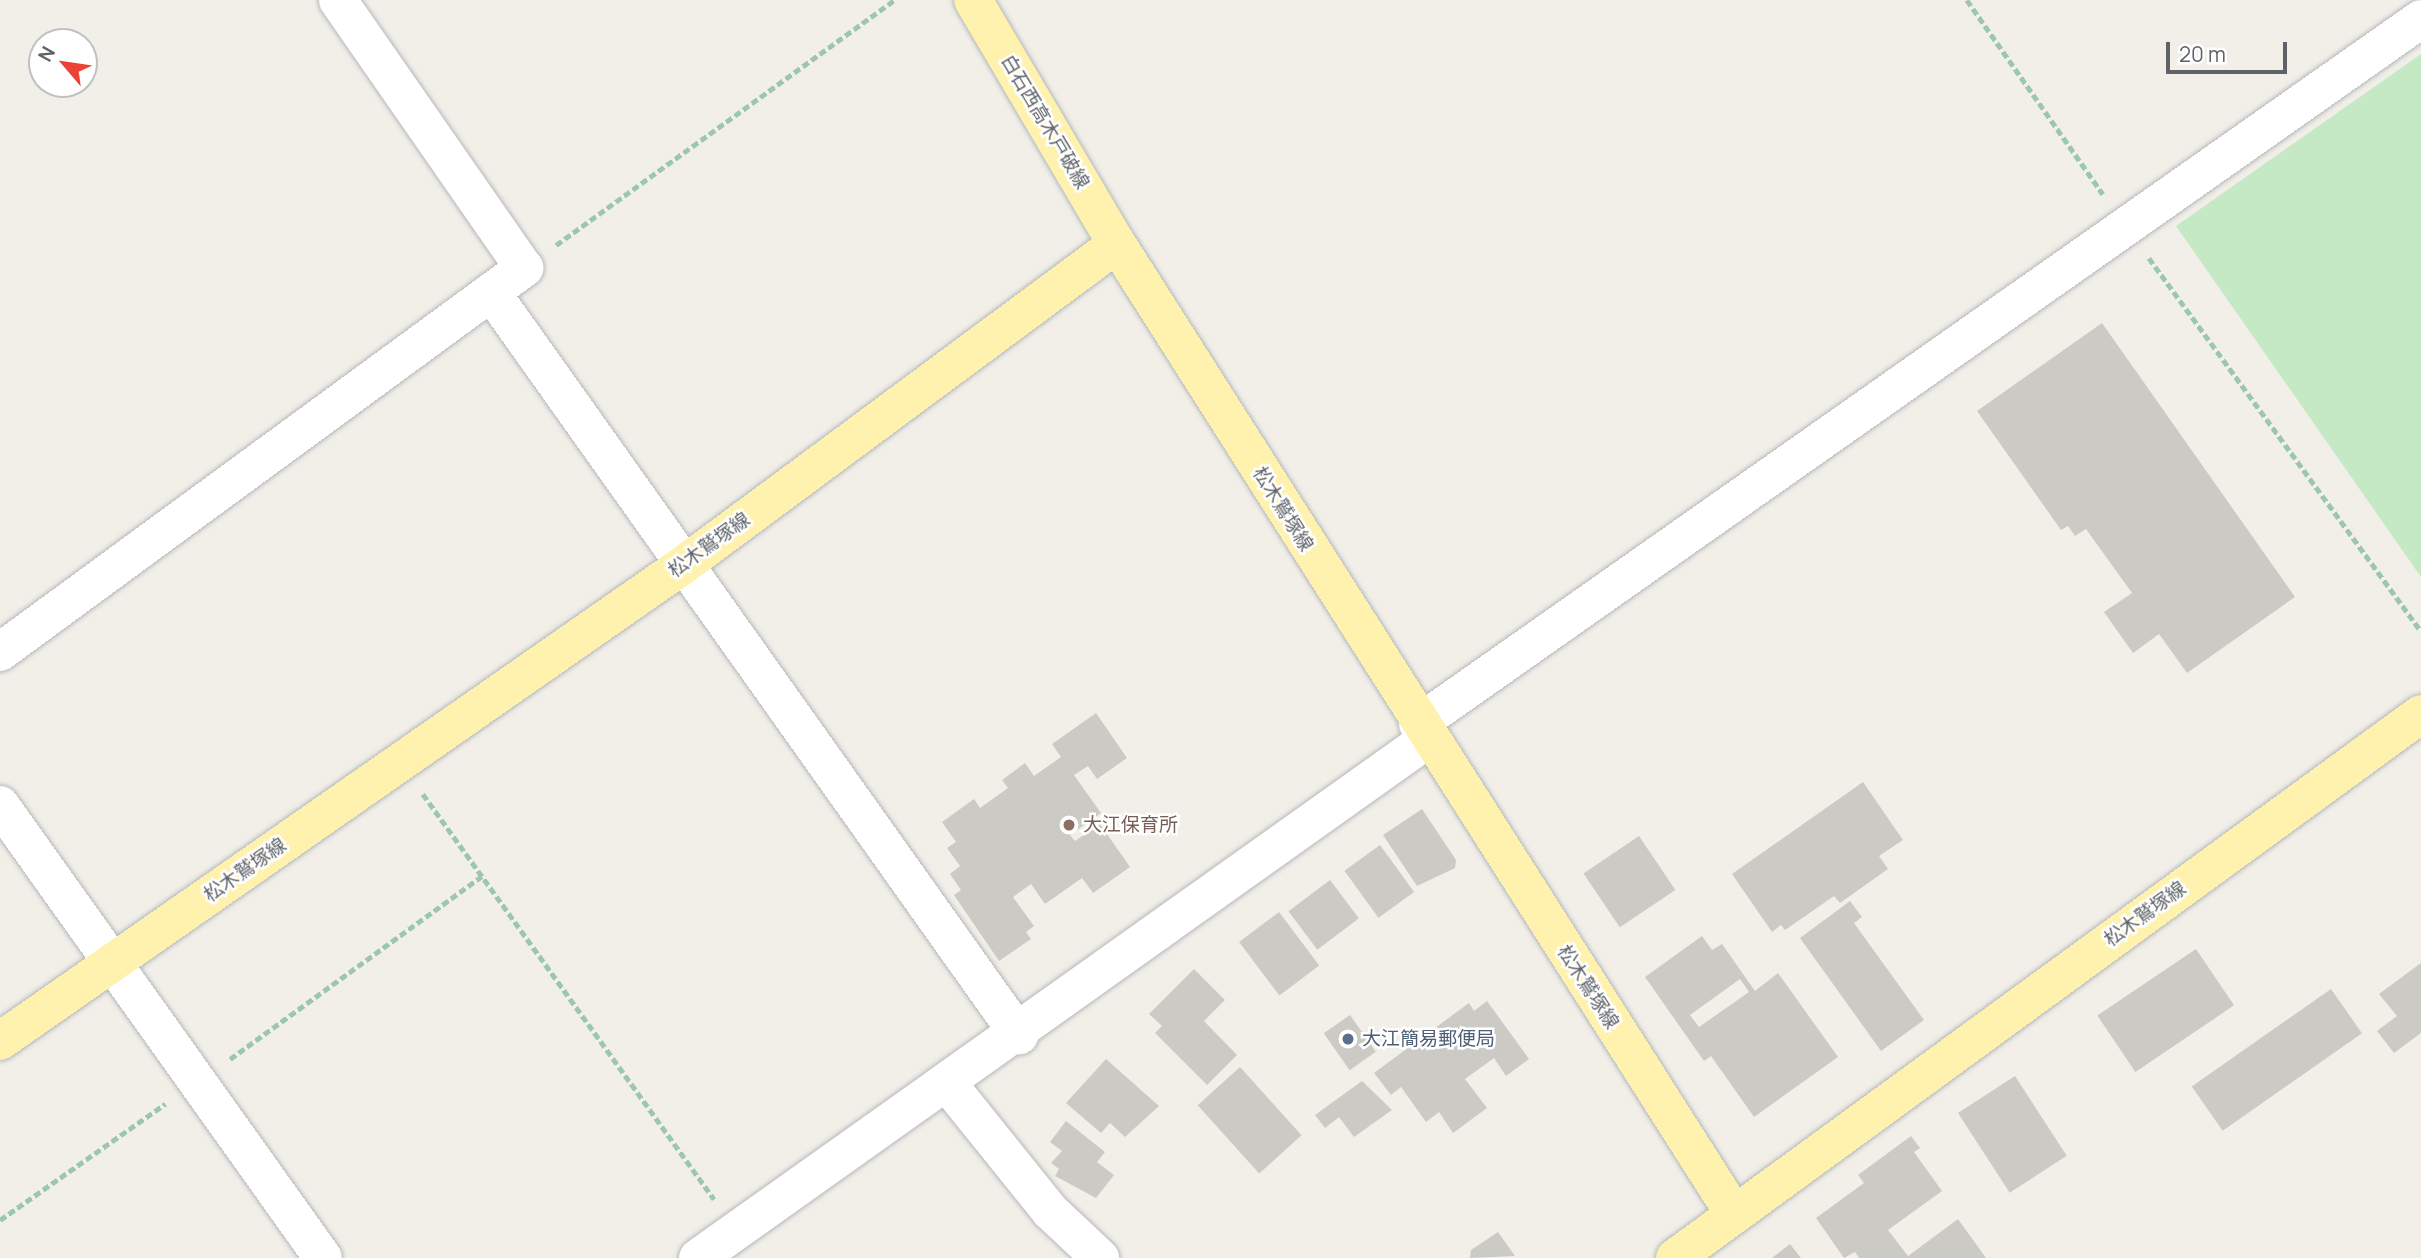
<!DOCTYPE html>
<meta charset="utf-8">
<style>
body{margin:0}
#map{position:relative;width:2421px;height:1258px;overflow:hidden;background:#f1efe8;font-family:Manrope,"Noto Sans JP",sans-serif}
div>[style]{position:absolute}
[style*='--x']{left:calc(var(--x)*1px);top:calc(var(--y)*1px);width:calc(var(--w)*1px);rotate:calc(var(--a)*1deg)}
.green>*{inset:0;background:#c5e8c5}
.building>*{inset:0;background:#cccac5;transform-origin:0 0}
.path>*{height:4.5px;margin-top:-2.25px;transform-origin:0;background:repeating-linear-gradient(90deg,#9cc7a9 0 7px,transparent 0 10.5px)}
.roads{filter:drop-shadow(0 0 2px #b5b8bc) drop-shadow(0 0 2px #b5b8bc)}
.minor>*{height:38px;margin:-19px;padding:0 19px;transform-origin:19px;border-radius:19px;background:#fff}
.major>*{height:38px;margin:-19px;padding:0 19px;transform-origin:19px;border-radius:19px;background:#fff2af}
.dots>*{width:19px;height:19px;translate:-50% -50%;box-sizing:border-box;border:4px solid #fff;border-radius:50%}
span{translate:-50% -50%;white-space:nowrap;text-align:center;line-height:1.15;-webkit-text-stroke:5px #fff;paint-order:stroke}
.street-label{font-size:19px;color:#5f6368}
.education-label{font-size:19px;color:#785e54}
.left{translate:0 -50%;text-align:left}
.service-label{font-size:19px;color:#4e5e75}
.north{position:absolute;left:28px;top:28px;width:70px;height:70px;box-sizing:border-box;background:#fff;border:2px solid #bfc1c3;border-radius:50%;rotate:299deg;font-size:19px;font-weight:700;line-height:28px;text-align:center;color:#5f6368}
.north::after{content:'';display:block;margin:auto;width:24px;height:32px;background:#ea4335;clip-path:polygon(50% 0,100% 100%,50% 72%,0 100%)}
.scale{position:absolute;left:2166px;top:42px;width:121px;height:32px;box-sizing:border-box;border:4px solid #5f6368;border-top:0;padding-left:9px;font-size:21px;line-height:24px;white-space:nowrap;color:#5f6368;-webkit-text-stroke:5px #fff;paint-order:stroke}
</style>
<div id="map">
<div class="green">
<i style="clip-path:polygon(2421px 54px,2421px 577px,2176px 226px)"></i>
</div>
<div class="building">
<i style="clip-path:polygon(2102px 323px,2295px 597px,2187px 673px,2159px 634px,2133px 653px,2104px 612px,2132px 593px,2086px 529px,2075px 536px,2068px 526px,2061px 530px,1977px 411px)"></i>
<i style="clip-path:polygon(1096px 713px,1127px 758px,1097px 779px,1088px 766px,1074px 775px,1101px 813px,1070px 835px,1075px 841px,1100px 824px,1130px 867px,1093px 893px,1082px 878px,1045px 904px,1031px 884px,1013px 897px,1034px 926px,1026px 932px,1031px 939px,999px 961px,954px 895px,961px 890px,950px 874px,960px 866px,947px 848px,956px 842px,942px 822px,974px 799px,980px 808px,1008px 788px,1002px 780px,1025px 763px,1034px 776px,1061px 757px,1052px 744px)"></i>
<i style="clip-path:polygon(1863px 782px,1903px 840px,1879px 856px,1888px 869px,1840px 903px,1834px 896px,1785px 930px,1781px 925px,1772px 932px,1732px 874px)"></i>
<i style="clip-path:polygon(1422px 809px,1456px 860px,1455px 868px,1417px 886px,1383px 835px)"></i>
<i style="left:1639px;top:836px;width:65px;height:67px;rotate:56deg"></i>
<i style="left:1380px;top:845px;width:58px;height:44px;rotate:54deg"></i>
<i style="left:1330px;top:880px;width:48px;height:52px;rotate:53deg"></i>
<i style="clip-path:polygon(1850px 901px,1862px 917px,1854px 923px,1924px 1020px,1881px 1051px,1800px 938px)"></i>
<i style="left:1279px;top:912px;width:67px;height:50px;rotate:53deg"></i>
<i style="clip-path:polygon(evenodd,1702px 936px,1712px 950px,1722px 944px,1755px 991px,1778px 973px,1838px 1057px,1754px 1117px,1711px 1056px,1704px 1061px,1645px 977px,1702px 936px,1740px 979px,1749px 992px,1699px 1027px,1690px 1015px,1740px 979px)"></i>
<i style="left:2196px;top:949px;width:68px;height:119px;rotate:56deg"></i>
<i style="clip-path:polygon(2421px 963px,2421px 1033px,2394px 1053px,2377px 1031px,2397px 1016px,2379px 994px)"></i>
<i style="clip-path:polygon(1194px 969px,1225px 1000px,1204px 1021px,1237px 1055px,1207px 1085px,1155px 1033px,1162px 1026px,1149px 1014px)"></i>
<i style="left:2331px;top:989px;width:54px;height:170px;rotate:55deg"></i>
<i style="clip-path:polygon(1487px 1001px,1529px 1059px,1506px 1076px,1494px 1058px,1465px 1079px,1487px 1108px,1453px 1133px,1439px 1112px,1426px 1122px,1401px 1087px,1391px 1095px,1374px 1073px,1469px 1003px,1474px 1011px)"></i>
<i style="left:1350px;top:1015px;width:45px;height:32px;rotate:55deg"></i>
<i style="clip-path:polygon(1106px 1059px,1159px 1106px,1125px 1137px,1110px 1123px,1101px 1133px,1066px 1103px)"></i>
<i style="left:1240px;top:1067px;width:92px;height:57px;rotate:48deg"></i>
<i style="left:2015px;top:1076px;width:95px;height:68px;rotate:57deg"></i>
<i style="clip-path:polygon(1362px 1081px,1392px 1110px,1354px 1137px,1339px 1117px,1325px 1128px,1315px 1115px)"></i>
<i style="clip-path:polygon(1066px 1121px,1105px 1152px,1097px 1162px,1114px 1175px,1096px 1198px,1055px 1176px,1059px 1169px,1051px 1163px,1062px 1151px,1050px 1142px)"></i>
<i style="clip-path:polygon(1911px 1136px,1920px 1148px,1914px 1152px,1942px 1191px,1888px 1230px,1908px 1256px,1958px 1219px,1986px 1258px,1859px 1258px,1855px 1252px,1844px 1258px,1816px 1218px,1864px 1183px,1858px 1175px)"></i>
<i style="clip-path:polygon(1498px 1232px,1515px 1256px,1470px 1258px,1471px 1250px)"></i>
<i style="clip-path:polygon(1790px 1244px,1801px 1258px,1772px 1258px)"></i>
</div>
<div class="path">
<i style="--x:1967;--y:0;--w:237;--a:55"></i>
<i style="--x:556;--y:245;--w:418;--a:-35.9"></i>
<i style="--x:2149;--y:258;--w:462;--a:53.9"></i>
<i style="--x:423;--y:794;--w:499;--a:54.3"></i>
<i style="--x:230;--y:1059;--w:311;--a:-36"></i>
<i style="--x:0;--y:1220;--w:202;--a:-35.1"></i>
</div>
<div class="roads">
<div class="minor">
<i style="--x:491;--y:292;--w:912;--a:54.6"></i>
<i style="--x:0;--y:652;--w:650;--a:-36.23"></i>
<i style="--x:524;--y:268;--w:326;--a:-124.8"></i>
<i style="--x:1418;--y:724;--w:1226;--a:-35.1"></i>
<i style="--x:0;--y:805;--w:556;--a:54.51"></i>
<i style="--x:948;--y:1084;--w:163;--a:51.2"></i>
<i style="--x:1050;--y:1211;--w:69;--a:43.2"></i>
<i style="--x:698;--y:1258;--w:896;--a:-35.41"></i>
</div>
<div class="major">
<i style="--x:973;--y:0;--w:283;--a:59.5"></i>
<i style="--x:1117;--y:244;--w:1147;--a:57.53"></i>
<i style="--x:0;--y:1041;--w:831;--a:-34.86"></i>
<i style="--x:682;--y:566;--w:541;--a:-36.51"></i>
<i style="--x:1675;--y:1258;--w:923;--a:-36.1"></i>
</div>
</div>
<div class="dots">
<i style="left:1069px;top:825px;background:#8d6e63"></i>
<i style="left:1348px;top:1039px;background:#5c6f8a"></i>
</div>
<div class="street-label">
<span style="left:1045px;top:122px;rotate:59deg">白石西高木戸破線</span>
<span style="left:1283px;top:509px;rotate:58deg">松木鷲塚線</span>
<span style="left:709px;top:545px;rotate:-36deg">松木鷲塚線</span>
<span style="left:245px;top:870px;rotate:-35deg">松木鷲塚線</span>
<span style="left:2145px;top:914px;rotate:-36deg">松木鷲塚線</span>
<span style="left:1588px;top:987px;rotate:57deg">松木鷲塚線</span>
</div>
<div class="education-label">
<span class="left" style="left:1083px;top:825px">大江保育所</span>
</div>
<div class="service-label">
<span class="left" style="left:1362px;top:1039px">大江簡易郵便局</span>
</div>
<div class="north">N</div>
<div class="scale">20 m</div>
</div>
